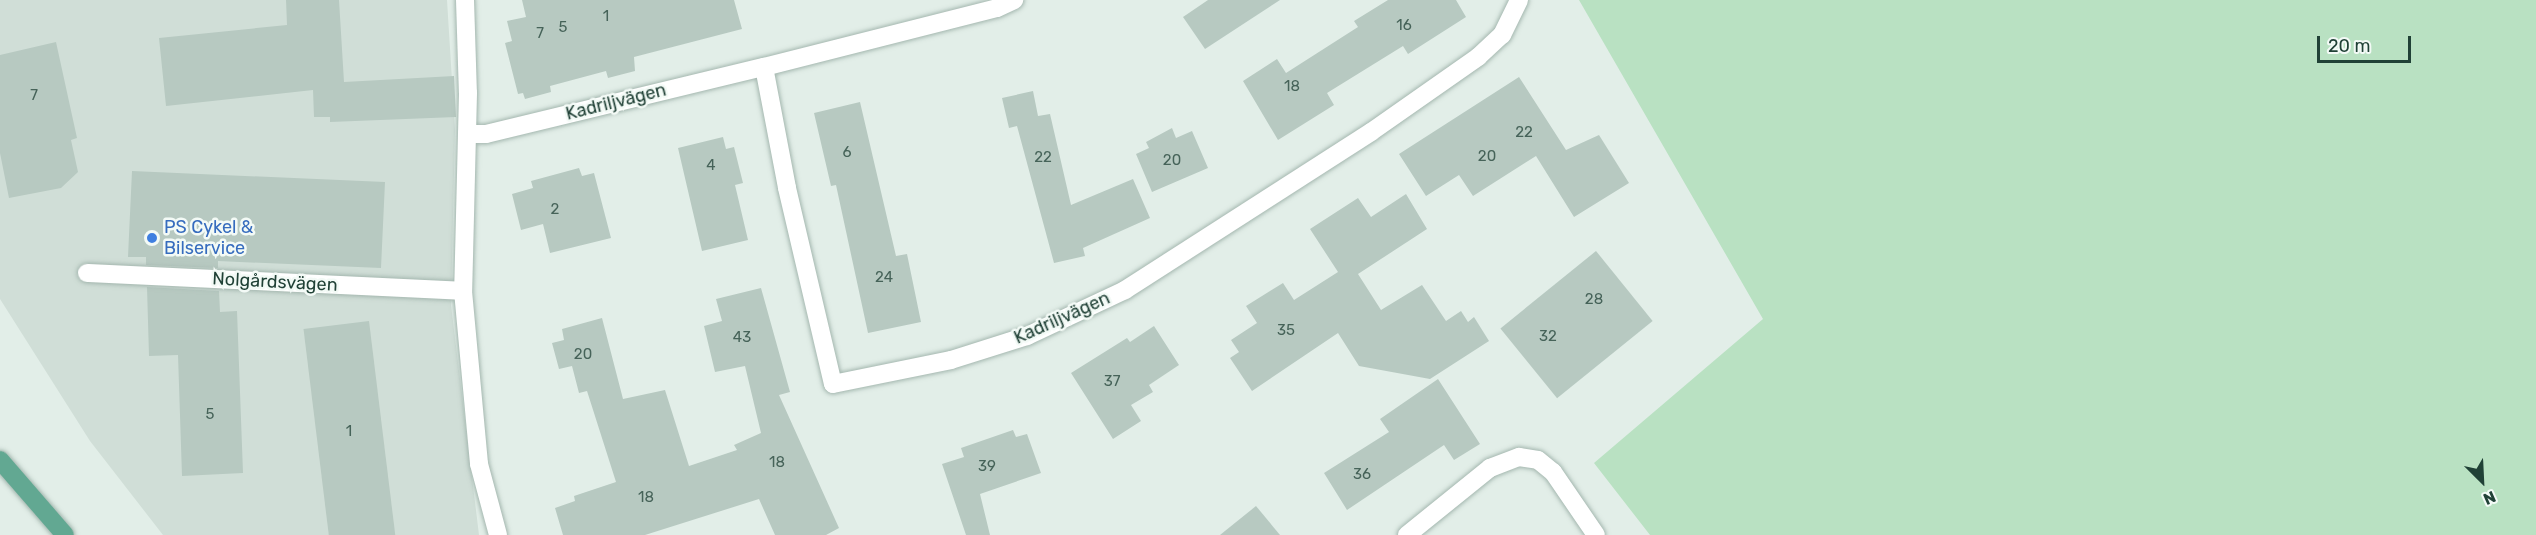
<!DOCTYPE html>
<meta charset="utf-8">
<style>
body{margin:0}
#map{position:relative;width:2536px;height:535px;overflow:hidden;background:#e2eee8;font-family:Rubik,sans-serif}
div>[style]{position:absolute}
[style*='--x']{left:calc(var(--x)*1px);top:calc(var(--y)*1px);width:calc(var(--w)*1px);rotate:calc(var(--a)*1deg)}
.built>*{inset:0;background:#d0ded7}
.green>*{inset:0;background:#b9e1c2}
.building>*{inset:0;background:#b7c9c1;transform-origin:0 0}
.roads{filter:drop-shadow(0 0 2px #a4b7af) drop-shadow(0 0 2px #a4b7af)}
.minor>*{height:18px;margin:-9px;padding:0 9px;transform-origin:9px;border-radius:9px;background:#fff}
.tertiary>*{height:18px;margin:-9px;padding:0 9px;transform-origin:9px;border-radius:9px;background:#fff}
.primary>*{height:18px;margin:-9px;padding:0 9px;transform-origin:9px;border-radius:9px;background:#62a892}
.dots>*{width:16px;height:16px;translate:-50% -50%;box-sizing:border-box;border:3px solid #f3faf6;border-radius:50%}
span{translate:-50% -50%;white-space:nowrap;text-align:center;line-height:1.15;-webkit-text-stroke:5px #f3faf6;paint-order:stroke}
.number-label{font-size:15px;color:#466359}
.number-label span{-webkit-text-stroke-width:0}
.street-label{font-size:18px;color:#204136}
.shop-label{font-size:18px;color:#366cbe}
.left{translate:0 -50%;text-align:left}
.north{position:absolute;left:2452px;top:451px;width:60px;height:60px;-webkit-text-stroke:4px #f3faf6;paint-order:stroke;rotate:156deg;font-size:16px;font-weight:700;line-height:24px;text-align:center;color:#204136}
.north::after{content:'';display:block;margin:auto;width:21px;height:27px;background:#204136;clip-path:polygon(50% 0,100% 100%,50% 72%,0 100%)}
.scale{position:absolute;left:2317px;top:36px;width:94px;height:27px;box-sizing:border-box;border:3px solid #204136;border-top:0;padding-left:8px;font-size:18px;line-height:21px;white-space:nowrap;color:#204136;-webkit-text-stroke:4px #f3faf6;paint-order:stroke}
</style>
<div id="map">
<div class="built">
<i style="clip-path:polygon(0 0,447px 0,455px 129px,451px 305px,479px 535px,163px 535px,90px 441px,0 299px)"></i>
</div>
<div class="green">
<i style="clip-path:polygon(1579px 0,2536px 0,2536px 535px,1650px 535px,1594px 463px,1763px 319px)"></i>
</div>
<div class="building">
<i style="clip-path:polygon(286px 0,339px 0,344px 82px,454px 76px,456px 117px,330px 122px,330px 117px,314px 117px,313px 90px,166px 106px,159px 38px,287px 25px)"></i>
<i style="clip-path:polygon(522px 0,734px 0,742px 29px,634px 57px,635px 71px,608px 78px,606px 71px,550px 86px,551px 92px,525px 99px,523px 93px,518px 94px,505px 43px,512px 41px,507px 21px,526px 17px)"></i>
<i style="clip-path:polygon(1208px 0,1280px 0,1205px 49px,1183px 17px)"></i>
<i style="clip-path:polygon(1388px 0,1456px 0,1466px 17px,1408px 54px,1403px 46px,1327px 93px,1334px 105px,1278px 140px,1243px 81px,1277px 59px,1286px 73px,1358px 27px,1354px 21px)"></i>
<i style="clip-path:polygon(56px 42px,77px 138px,71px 140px,78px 172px,61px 188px,9px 198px,0 153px,0 55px)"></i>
<i style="clip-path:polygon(1519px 77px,1566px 150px,1599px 135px,1629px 183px,1574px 217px,1536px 156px,1473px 196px,1459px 175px,1426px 196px,1399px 154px)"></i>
<i style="clip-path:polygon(1033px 91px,1038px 116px,1050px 114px,1071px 205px,1133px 179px,1150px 218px,1083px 248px,1085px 256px,1054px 263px,1017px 126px,1009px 128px,1002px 98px)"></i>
<i style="clip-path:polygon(860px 102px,896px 256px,907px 254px,921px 322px,868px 333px,836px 185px,831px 186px,814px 113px)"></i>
<i style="clip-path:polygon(1172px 128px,1176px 138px,1192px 131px,1208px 168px,1152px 192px,1136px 154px,1149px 148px,1146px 142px)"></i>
<i style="clip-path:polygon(723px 137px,726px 149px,734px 147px,743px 183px,735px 185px,748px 240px,702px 251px,678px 148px)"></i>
<i style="clip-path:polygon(579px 168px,582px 176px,594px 173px,611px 238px,550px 253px,543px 224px,521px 230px,512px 194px,533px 188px,531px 181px)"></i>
<i style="clip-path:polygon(132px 171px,385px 182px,381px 268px,218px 261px,218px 268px,146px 265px,146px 257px,128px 257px)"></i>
<i style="clip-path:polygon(1406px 194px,1427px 229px,1358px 274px,1381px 310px,1422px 285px,1446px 321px,1461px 311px,1468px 322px,1474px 317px,1489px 341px,1430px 379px,1359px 366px,1338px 333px,1252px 391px,1230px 358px,1239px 352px,1231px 340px,1257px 323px,1246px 306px,1283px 283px,1294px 300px,1338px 272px,1310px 229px,1358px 198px,1371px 217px)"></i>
<i style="left:1596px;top:251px;width:90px;height:123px;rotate:51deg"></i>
<i style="clip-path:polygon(147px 287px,219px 291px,220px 312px,237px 311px,243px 473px,182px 476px,178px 355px,149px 356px)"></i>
<i style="clip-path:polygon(761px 288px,790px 392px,779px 395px,839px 528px,826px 535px,775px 535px,759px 499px,645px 535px,563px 535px,555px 508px,575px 501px,574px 496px,616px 482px,587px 391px,579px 393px,572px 366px,559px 369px,552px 343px,564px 340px,562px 329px,602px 318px,623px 399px,665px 390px,689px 466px,737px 450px,734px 445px,761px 433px,745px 366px,715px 372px,704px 326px,722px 321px,716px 299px)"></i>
<i style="left:369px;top:321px;width:216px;height:66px;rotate:83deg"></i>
<i style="clip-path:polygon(1154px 326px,1179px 365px,1149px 385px,1153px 392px,1131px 405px,1141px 421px,1113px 439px,1071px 373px,1127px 338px,1130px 342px)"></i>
<i style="clip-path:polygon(1438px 379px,1480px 444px,1454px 460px,1444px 445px,1347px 510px,1324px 473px,1389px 432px,1380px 419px)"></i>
<i style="clip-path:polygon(1013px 430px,1016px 437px,1027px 434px,1041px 473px,980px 494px,990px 535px,966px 535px,942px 464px,964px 457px,961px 448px)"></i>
<i style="clip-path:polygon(1256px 506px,1280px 535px,1220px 535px)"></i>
</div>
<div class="roads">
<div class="minor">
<i style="--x:764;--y:67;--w:123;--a:79.2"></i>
<i style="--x:787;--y:188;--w:201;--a:76.8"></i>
<i style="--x:833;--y:384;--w:120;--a:-11.5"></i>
<i style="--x:951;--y:360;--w:80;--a:-17.5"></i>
<i style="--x:1027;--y:336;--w:108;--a:-25.1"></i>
<i style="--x:1125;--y:290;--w:292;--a:-32.7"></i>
<i style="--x:1371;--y:132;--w:131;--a:-35"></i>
<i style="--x:1478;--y:57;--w:33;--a:-43"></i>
<i style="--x:1502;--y:35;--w:39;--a:-64"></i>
<i style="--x:467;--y:134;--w:19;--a:0"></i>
<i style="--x:486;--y:134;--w:286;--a:-13.6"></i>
<i style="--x:764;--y:67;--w:240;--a:-14.2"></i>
<i style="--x:997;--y:8;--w:19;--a:-25"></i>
<i style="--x:87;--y:273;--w:376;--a:2.7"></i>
<i style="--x:1407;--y:535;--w:107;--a:-38.9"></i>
<i style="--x:1490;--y:468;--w:31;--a:-21"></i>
<i style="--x:1519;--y:457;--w:19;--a:9"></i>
<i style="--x:1538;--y:460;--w:19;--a:39"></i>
<i style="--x:1553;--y:472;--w:76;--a:55.7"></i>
</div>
<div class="tertiary">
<i style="--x:465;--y:0;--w:93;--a:88.2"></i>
<i style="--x:468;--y:93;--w:198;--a:91.4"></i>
<i style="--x:463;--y:291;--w:174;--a:84.7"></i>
<i style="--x:479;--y:464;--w:73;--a:75"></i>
</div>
<div class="primary">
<i style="--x:0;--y:460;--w:99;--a:49.1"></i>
</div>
</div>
<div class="dots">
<i style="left:152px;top:238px;background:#3f7fe0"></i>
</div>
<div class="number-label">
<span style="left:606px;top:17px">1</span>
<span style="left:1404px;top:26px">16</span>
<span style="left:563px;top:28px">5</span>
<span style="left:540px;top:34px">7</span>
<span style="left:1292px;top:87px">18</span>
<span style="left:34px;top:96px">7</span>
<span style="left:1524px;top:133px">22</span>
<span style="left:847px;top:153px">6</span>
<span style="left:1487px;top:157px">20</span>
<span style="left:1043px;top:158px">22</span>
<span style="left:1172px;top:161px">20</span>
<span style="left:711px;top:166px">4</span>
<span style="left:555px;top:210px">2</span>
<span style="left:884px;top:278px">24</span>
<span style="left:1594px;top:300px">28</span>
<span style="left:1286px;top:331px">35</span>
<span style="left:1548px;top:337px">32</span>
<span style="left:742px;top:338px">43</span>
<span style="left:583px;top:355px">20</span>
<span style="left:1112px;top:382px">37</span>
<span style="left:210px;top:415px">5</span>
<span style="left:349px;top:432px">1</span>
<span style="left:777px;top:463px">18</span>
<span style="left:987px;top:467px">39</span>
<span style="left:1362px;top:475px">36</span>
<span style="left:646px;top:498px">18</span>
</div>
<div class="street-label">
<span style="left:616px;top:102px;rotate:-14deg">Kadriljvägen</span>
<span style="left:275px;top:282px;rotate:3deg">Nolgårdsvägen</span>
<span style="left:1062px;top:318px;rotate:-24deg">Kadriljvägen</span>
</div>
<div class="shop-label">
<span class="left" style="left:164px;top:238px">PS Cykel &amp;<br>Bilservice</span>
</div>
<div class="north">N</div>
<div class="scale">20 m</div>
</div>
